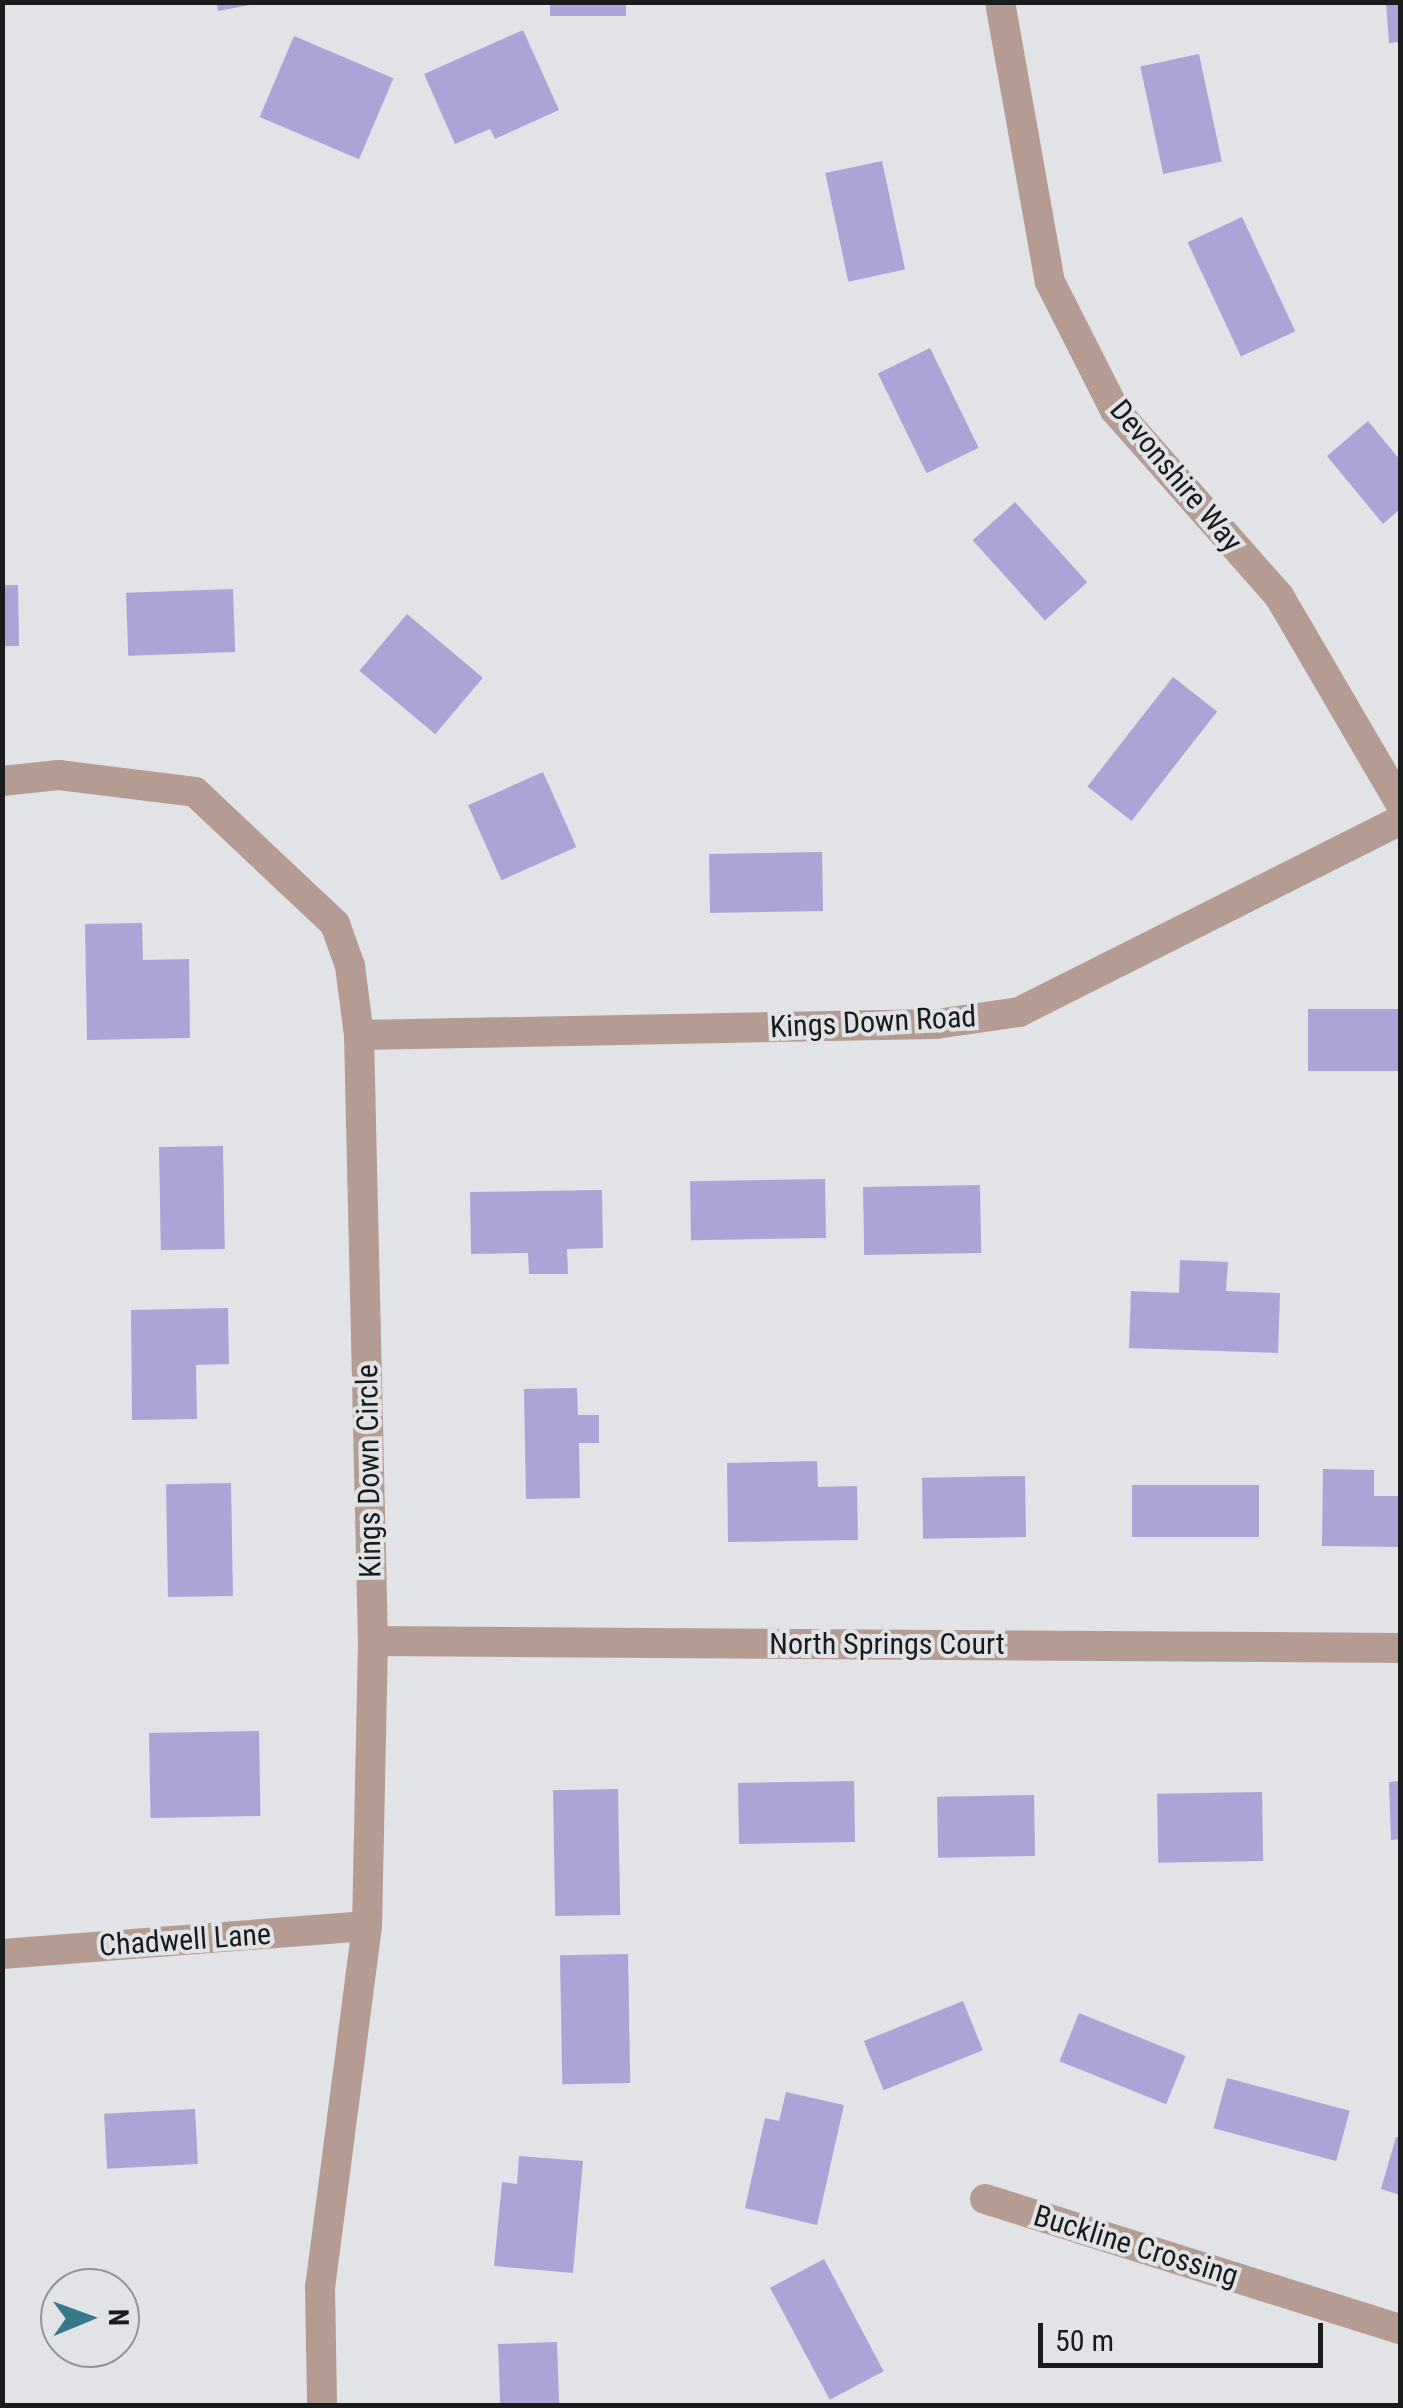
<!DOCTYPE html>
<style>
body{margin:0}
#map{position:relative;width:1403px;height:2408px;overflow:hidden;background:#e2e3e7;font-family:"Roboto Condensed",sans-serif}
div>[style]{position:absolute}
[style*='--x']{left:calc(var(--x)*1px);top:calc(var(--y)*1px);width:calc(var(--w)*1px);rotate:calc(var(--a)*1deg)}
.building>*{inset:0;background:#aaa5d6;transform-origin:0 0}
.street>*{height:30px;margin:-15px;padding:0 15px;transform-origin:15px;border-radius:15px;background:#b49c93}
span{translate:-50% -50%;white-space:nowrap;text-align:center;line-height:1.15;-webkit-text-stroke:8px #e2e3e7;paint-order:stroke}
.street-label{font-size:30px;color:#1a1b1c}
.frame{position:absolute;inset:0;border:5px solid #1a1b1c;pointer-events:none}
.north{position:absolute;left:40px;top:2268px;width:100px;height:100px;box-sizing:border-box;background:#e2e3e7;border:2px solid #929396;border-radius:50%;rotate:89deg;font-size:28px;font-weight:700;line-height:40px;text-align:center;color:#1a1b1c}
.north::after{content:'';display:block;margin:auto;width:35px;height:45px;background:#367989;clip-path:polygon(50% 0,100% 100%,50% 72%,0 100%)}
.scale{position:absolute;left:1038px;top:2323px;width:285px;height:45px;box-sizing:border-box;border:5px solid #1a1b1c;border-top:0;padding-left:12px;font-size:30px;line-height:35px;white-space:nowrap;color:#1a1b1c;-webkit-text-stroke:8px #e2e3e7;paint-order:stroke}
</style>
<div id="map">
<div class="building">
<i style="clip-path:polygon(217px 2px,255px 2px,255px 4px,218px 11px)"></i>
<i style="left:550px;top:2px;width:76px;height:14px"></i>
<i style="clip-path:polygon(1386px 2px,1400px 2px,1400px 42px,1389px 43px)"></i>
<i style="clip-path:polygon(523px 30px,559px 110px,495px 139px,490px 129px,455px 144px,424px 74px)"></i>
<i style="left:294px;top:36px;width:108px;height:88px;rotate:23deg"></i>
<i style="left:1199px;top:54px;width:110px;height:60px;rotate:78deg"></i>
<i style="left:882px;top:161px;width:111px;height:58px;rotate:78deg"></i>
<i style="left:1242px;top:217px;width:126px;height:60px;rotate:65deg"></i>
<i style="left:930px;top:348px;width:111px;height:58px;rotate:64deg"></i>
<i style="clip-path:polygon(1368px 421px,1400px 460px,1400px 509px,1383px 524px,1327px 456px)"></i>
<i style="left:1015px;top:502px;width:108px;height:57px;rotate:48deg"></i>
<i style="left:18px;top:585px;width:61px;height:16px;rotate:89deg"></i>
<i style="left:233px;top:589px;width:63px;height:107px;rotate:88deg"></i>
<i style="left:407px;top:614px;width:99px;height:74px;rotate:40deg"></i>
<i style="left:1173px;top:677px;width:56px;height:139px;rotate:38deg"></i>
<i style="left:543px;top:772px;width:82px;height:82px;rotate:66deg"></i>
<i style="left:822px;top:852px;width:59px;height:113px;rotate:89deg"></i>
<i style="clip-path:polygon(142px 923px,143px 960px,189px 959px,190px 1038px,87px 1040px,85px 924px)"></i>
<i style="left:1400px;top:1009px;width:62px;height:92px;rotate:90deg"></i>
<i style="left:223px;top:1146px;width:103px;height:64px;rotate:89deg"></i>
<i style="left:825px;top:1179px;width:59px;height:135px;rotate:89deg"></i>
<i style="left:980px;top:1185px;width:68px;height:117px;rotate:89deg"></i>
<i style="clip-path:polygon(602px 1190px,603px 1248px,567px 1249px,568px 1274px,529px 1274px,528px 1253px,471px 1254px,470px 1192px)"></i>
<i style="clip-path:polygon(1180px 1260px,1228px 1262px,1226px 1291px,1280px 1293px,1278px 1353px,1129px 1348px,1131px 1291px,1179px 1293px)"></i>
<i style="clip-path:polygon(228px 1308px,229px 1364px,196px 1365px,197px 1419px,132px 1420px,131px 1310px)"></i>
<i style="clip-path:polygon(577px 1388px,578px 1415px,599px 1415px,599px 1443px,579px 1443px,580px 1498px,526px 1499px,524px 1389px)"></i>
<i style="clip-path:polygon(817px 1461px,818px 1487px,857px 1486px,858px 1540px,728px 1542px,727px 1463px)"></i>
<i style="clip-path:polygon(1323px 1469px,1374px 1470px,1374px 1496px,1400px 1496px,1400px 1547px,1322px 1546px)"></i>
<i style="left:1025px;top:1476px;width:61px;height:103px;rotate:89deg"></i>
<i style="left:231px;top:1483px;width:113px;height:65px;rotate:89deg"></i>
<i style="left:1259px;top:1485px;width:52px;height:127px;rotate:90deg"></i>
<i style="left:259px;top:1731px;width:85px;height:110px;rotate:89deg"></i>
<i style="left:854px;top:1781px;width:61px;height:116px;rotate:89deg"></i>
<i style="clip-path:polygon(1400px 1781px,1400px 1839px,1391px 1840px,1389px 1782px)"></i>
<i style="left:618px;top:1789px;width:126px;height:65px;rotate:89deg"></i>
<i style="left:1262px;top:1792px;width:69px;height:105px;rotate:89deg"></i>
<i style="left:1034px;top:1795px;width:61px;height:97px;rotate:89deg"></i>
<i style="left:628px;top:1954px;width:129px;height:68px;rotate:89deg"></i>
<i style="left:963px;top:2001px;width:53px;height:107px;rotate:68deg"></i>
<i style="left:1079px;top:2013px;width:115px;height:52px;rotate:22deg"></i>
<i style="left:1227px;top:2078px;width:127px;height:52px;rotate:15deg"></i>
<i style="clip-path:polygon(786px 2092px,844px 2105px,817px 2225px,745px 2208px,765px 2118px,779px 2121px)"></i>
<i style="left:195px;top:2109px;width:55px;height:91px;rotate:87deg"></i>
<i style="clip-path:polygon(1396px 2137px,1400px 2138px,1400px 2195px,1381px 2189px)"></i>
<i style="clip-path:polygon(519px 2156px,583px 2161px,573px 2273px,494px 2266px,502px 2182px,517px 2184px)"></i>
<i style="left:824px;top:2259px;width:127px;height:61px;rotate:62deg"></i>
<i style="left:557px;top:2342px;width:64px;height:59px;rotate:88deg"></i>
</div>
<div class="street">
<i style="--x:1000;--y:2;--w:284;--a:79.9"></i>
<i style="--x:1050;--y:282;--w:144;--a:63.1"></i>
<i style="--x:1115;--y:410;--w:248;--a:48.6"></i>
<i style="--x:1279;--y:596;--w:240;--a:59.7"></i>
<i style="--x:2;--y:781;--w:57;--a:-6"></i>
<i style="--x:59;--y:775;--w:137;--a:7.1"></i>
<i style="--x:195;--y:792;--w:192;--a:43.3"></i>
<i style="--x:335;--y:924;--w:45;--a:70.3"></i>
<i style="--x:350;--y:966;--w:70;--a:82.6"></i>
<i style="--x:359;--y:1035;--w:606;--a:88.68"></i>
<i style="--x:373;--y:1641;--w:285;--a:91.2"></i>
<i style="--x:367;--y:1926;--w:363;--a:97.4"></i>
<i style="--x:320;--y:2286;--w:120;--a:89"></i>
<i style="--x:359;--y:1035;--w:577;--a:-1.09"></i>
<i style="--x:936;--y:1024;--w:84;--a:-8.2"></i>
<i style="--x:1019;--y:1012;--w:427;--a:-26.7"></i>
<i style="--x:373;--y:1641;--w:1027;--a:0.39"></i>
<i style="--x:2;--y:1954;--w:366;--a:-4.4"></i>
<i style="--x:985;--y:2199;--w:435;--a:17.4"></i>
</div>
<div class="street-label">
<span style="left:1176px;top:476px;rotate:50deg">Devonshire Way</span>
<span style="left:873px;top:1022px;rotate:-3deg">Kings Down Road</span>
<span style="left:369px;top:1471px;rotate:-91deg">Kings Down Circle</span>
<span style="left:887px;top:1644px">North Springs Court</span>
<span style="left:185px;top:1940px;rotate:-4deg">Chadwell Lane</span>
<span style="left:1136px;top:2246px;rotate:17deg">Buckline Crossing</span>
</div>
<div class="frame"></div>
<div class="north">N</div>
<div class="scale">50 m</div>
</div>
